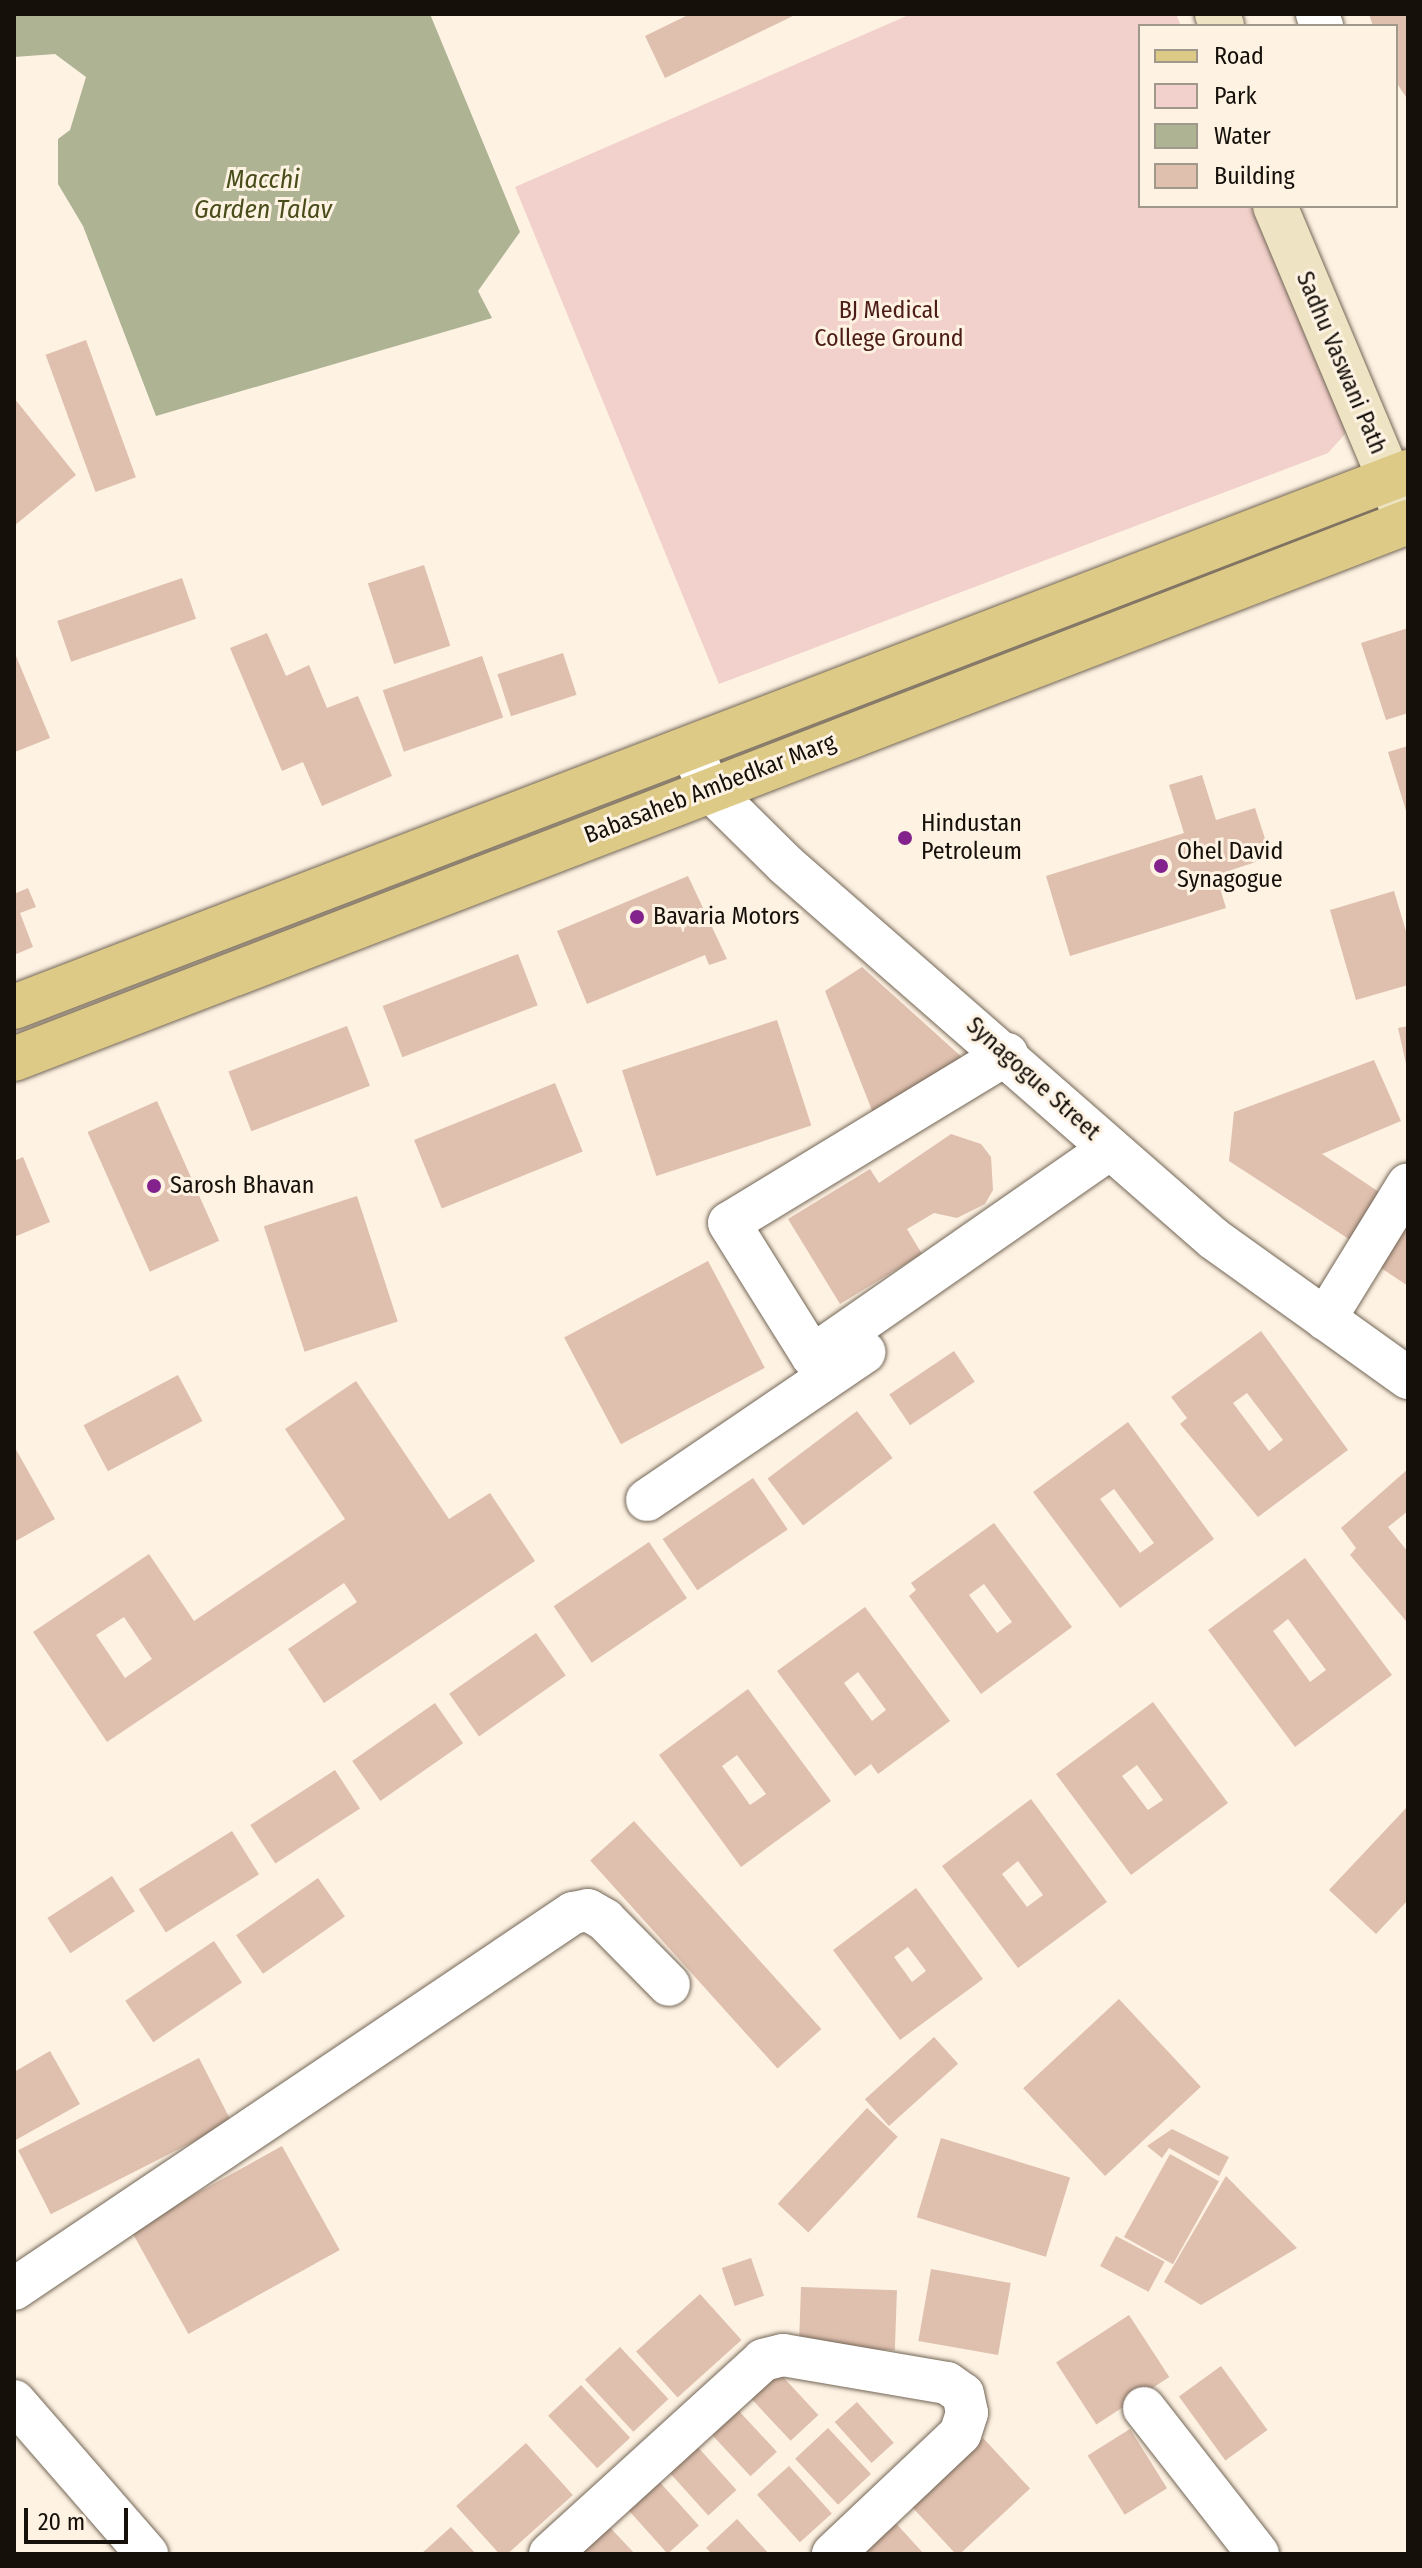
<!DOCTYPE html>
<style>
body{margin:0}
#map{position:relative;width:1422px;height:2568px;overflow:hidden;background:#fef2e3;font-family:"Fira Sans Condensed",sans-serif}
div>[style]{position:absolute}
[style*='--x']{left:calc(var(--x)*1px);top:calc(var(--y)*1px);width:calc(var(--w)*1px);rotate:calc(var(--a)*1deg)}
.green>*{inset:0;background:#f2d0cb}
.water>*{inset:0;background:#aeb394}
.building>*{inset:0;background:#dfbfae;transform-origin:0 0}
.roads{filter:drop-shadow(0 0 2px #736656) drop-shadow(0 0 2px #736656)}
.street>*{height:42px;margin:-21px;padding:0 21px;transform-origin:21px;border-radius:21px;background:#fff}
.secondary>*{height:44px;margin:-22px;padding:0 22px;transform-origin:22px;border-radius:22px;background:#eee4c3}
.primary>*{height:44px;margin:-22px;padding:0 22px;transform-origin:22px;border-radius:22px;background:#ddca86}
.dots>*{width:22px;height:22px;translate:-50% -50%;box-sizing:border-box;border:4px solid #fef2e3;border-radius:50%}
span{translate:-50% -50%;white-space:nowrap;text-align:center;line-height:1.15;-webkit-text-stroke:6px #fef2e3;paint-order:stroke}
.park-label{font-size:24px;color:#4c1d17}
.street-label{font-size:24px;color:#15100a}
.poi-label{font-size:24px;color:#15100a}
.left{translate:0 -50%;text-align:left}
.water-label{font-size:26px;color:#484d1a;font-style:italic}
.frame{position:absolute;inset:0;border:16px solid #15100a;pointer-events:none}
.legend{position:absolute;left:1138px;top:24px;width:260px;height:184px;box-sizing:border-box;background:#fef2e3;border:2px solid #a1988c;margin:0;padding:10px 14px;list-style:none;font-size:24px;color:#15100a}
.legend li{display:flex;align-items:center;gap:16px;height:40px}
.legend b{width:40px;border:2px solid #a1988c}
.scale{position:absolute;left:24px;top:2508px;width:104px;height:36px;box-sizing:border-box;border:4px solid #15100a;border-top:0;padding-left:10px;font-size:24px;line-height:28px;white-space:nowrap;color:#15100a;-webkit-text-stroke:6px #fef2e3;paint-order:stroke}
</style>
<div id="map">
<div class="green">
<i style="clip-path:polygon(911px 14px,1176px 14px,1181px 26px,1140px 26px,1140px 206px,1259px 206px,1353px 425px,1328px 453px,719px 684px,515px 187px)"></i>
</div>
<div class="water">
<i style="clip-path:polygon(14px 14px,430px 14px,520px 232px,478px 291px,492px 318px,156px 416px,83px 226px,58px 184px,58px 139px,70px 130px,86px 77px,55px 54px,14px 57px)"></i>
</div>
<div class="building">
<i style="clip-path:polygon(690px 14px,797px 14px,665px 78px,645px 36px)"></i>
<i style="clip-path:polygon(1369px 14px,1408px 14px,1408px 100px,1396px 82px,1396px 26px,1373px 26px)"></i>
<i style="left:86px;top:340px;width:146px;height:43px;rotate:70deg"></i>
<i style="clip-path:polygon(14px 398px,76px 475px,14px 526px)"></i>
<i style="left:424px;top:565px;width:85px;height:59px;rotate:72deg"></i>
<i style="left:182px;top:578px;width:43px;height:132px;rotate:71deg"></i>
<i style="clip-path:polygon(1408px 628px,1408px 713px,1386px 720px,1361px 643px)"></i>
<i style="clip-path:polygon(267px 633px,286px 676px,309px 665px,327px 708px,358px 696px,392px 776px,322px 806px,303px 762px,282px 771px,230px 648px)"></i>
<i style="clip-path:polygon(14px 651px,50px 738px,15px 752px,14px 750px)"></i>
<i style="left:563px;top:653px;width:44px;height:69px;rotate:72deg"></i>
<i style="left:482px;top:656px;width:65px;height:105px;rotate:71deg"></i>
<i style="clip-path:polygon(1408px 746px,1408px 814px,1407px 814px,1388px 752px)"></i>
<i style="clip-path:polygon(1202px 775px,1216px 820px,1255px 808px,1271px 857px,1216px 875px,1226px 908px,1070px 956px,1046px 876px,1184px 833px,1169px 785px)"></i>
<i style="clip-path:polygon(688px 876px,727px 959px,709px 965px,705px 955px,587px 1004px,557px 931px)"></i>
<i style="clip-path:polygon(28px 888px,36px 907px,20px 913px,33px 947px,14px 955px,14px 894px)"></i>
<i style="clip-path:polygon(1394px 891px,1408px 938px,1408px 985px,1356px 1000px,1330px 910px)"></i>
<i style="left:518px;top:954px;width:55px;height:145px;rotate:69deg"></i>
<i style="clip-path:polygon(862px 967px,964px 1059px,875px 1118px,825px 991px)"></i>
<i style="left:777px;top:1020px;width:111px;height:163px;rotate:72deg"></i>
<i style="left:347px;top:1026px;width:64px;height:127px;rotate:69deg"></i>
<i style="clip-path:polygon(1408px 1026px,1408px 1067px,1407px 1068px,1398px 1028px)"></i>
<i style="clip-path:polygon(1374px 1060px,1401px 1121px,1322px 1154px,1388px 1198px,1358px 1245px,1229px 1161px,1234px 1112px)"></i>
<i style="left:555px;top:1083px;width:74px;height:152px;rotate:68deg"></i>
<i style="left:157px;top:1101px;width:153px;height:76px;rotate:66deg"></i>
<i style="clip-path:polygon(951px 1134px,981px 1144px,991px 1157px,993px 1190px,985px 1204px,957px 1218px,934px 1213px,907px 1229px,922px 1254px,840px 1304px,788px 1219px,870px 1169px,879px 1183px)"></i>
<i style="clip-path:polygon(23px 1157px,50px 1222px,14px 1237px,14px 1161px)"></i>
<i style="left:357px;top:1196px;width:132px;height:98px;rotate:72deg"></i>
<i style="clip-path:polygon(1408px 1219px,1408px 1286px,1369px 1260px)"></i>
<i style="left:708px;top:1261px;width:121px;height:163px;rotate:62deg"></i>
<i style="clip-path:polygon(evenodd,1261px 1331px,1348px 1450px,1258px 1517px,1180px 1424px,1187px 1418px,1171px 1397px,1261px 1331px,1247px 1393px,1283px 1440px,1269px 1451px,1233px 1403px,1247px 1393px)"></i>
<i style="left:954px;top:1351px;width:37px;height:78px;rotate:56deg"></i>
<i style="left:178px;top:1375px;width:52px;height:107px;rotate:62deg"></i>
<i style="clip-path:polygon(evenodd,356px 1381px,449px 1519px,490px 1493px,535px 1561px,324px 1703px,288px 1649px,357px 1602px,344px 1583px,107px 1742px,33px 1632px,149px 1554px,194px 1621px,345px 1519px,285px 1429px,356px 1381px,124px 1617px,152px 1659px,125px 1678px,96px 1635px,124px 1617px)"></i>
<i style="left:857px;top:1411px;width:59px;height:112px;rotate:53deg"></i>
<i style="clip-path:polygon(evenodd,1128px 1422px,1214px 1539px,1120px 1608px,1033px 1492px,1128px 1422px,1114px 1489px,1154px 1543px,1140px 1553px,1100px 1499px,1114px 1489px)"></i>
<i style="clip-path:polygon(14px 1446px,55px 1519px,14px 1542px)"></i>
<i style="clip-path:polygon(1408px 1469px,1408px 1511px,1388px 1527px,1408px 1552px,1406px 1621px,1350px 1555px,1356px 1548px,1341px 1528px)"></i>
<i style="left:753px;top:1478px;width:62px;height:109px;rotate:56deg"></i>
<i style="clip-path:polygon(evenodd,994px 1523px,1072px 1627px,981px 1694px,909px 1596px,916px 1590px,911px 1583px,994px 1523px,984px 1584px,1012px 1622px,997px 1633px,969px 1595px,984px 1584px)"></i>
<i style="left:649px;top:1542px;width:68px;height:115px;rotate:56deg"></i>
<i style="clip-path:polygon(evenodd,1305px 1558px,1392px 1675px,1295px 1747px,1208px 1630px,1305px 1558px,1288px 1619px,1326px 1670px,1310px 1682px,1273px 1631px,1288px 1619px)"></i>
<i style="clip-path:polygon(evenodd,865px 1607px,950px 1721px,878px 1774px,871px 1764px,855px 1776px,777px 1671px,865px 1607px,858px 1672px,886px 1710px,872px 1721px,844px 1683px,858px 1672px)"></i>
<i style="left:536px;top:1633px;width:52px;height:106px;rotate:55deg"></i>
<i style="clip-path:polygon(evenodd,748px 1689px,831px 1801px,741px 1867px,659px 1755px,748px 1689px,737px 1755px,766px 1794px,750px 1805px,722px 1766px,737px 1755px)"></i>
<i style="clip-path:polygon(evenodd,1153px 1702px,1228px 1803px,1131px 1875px,1056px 1774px,1153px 1702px,1137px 1765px,1163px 1800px,1148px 1810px,1122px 1776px,1137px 1765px)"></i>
<i style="left:435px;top:1703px;width:49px;height:101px;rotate:55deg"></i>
<i style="left:335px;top:1770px;width:46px;height:101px;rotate:57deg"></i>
<i style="clip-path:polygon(evenodd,1031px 1799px,1107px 1902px,1018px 1968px,942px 1866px,1031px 1799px,1018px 1861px,1043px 1895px,1027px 1907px,1002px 1874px,1018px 1861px)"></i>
<i style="clip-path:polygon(1408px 1806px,1408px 1900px,1376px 1934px,1329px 1890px)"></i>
<i style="left:634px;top:1821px;width:280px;height:59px;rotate:48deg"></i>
<i style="left:232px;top:1831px;width:51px;height:110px;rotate:58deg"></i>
<i style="left:112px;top:1876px;width:42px;height:77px;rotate:57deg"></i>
<i style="left:318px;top:1878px;width:47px;height:100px;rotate:55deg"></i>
<i style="clip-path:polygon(evenodd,916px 1888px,983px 1979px,900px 2040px,833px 1950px,916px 1888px,908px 1947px,926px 1971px,912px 1982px,894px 1957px,908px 1947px)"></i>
<i style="left:214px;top:1941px;width:50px;height:107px;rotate:56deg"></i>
<i style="left:1119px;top:1999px;width:120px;height:131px;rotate:47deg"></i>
<i style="left:934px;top:2037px;width:36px;height:93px;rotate:48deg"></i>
<i style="clip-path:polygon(50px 2051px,80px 2104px,14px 2141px,14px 2072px)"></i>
<i style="left:199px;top:2058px;width:72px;height:203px;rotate:63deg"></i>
<i style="left:867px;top:2108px;width:42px;height:131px;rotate:43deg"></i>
<i style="clip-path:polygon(1172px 2129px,1229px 2157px,1219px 2176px,1169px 2148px,1162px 2158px,1147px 2146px)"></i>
<i style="left:941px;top:2138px;width:135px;height:83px;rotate:17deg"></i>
<i style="left:282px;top:2146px;width:119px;height:173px;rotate:61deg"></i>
<i style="left:1170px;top:2154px;width:56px;height:95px;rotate:29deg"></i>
<i style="clip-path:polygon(1226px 2176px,1297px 2248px,1201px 2305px,1164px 2282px)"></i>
<i style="left:1116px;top:2236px;width:55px;height:34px;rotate:28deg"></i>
<i style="left:751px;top:2258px;width:40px;height:31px;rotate:71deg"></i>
<i style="left:931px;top:2269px;width:81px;height:73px;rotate:10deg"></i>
<i style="left:801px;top:2287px;width:96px;height:60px;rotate:2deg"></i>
<i style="left:700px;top:2294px;width:62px;height:86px;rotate:48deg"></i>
<i style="left:1129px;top:2315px;width:74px;height:87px;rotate:57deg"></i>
<i style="left:620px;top:2347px;width:71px;height:48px;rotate:47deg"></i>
<i style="left:770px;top:2363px;width:71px;height:38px;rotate:47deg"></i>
<i style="left:1221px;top:2366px;width:79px;height:52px;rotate:54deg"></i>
<i style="left:581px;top:2385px;width:72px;height:45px;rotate:47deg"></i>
<i style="left:857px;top:2402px;width:55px;height:30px;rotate:48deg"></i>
<i style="left:738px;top:2410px;width:57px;height:36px;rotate:47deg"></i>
<i style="left:828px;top:2428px;width:63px;height:45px;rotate:47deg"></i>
<i style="left:1130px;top:2429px;width:70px;height:50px;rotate:58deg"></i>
<i style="left:983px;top:2438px;width:69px;height:99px;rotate:47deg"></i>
<i style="left:526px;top:2443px;width:70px;height:94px;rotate:48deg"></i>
<i style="left:695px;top:2444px;width:62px;height:38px;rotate:48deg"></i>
<i style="left:789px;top:2466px;width:64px;height:43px;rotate:48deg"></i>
<i style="left:656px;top:2478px;width:64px;height:42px;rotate:48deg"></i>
<i style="clip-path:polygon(737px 2519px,769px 2554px,712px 2554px,706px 2548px)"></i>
<i style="clip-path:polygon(893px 2520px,924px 2554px,856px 2554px)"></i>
<i style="clip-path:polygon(604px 2521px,635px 2554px,568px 2554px)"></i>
<i style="clip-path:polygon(451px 2527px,476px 2554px,421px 2554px)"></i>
</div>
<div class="roads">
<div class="street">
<i style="--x:1317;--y:14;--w:13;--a:67"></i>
<i style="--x:691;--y:748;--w:45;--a:66.3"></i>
<i style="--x:709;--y:789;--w:108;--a:44.6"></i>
<i style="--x:786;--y:865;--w:568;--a:41.15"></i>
<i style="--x:1214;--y:1239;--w:239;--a:35.6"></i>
<i style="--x:1007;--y:1054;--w:325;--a:148.7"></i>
<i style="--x:729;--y:1223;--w:157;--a:58"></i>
<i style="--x:812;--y:1356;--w:363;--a:-34.8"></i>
<i style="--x:1325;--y:1319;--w:158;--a:-58.4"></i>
<i style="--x:647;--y:1500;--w:263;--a:-34.2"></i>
<i style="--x:14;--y:2289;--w:674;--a:-33.93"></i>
<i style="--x:573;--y:1913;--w:15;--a:-11"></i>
<i style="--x:588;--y:1910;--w:20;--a:30"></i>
<i style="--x:605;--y:1920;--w:91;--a:45.4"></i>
<i style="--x:14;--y:2401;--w:203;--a:49"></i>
<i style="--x:1144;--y:2408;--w:185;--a:52"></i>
<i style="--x:550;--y:2554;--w:288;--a:-42.3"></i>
<i style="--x:763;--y:2360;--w:21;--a:-14"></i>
<i style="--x:783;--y:2355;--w:166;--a:9.7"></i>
<i style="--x:947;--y:2383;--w:19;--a:35"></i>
<i style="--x:963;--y:2394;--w:19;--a:78"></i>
<i style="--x:967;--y:2413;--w:22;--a:108"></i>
<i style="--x:960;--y:2434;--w:175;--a:136.6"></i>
</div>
<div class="secondary">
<i style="--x:1217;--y:14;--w:13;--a:67"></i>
<i style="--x:1275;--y:206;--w:335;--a:67.2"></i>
</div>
<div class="primary">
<i style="--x:14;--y:1007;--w:1493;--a:-21"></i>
<i style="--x:14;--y:1059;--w:1494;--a:-21.07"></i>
</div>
</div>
<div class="dots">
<i style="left:905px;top:838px;background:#83228c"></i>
<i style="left:1161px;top:866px;background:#83228c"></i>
<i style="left:637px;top:917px;background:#83228c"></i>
<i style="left:154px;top:1186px;background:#83228c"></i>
</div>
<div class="park-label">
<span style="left:889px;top:325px">BJ Medical<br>College Ground</span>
</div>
<div class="street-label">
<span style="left:1341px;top:363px;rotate:67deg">Sadhu Vaswani Path</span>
<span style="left:710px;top:789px;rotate:-21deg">Babasaheb Ambedkar Marg</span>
<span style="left:1033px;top:1079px;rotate:42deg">Synagogue Street</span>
</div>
<div class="poi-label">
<span class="left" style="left:921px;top:838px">Hindustan<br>Petroleum</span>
<span class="left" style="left:1177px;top:866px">Ohel David<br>Synagogue</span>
<span class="left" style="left:653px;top:917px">Bavaria Motors</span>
<span class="left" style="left:170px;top:1186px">Sarosh Bhavan</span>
</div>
<div class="water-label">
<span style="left:263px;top:195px">Macchi<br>Garden Talav</span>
</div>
<div class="frame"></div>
<ul class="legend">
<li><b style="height:10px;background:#ddca86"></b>Road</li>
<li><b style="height:22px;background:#f2d0cb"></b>Park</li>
<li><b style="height:22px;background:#aeb394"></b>Water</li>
<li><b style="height:22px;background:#dfbfae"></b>Building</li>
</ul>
<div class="scale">20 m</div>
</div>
